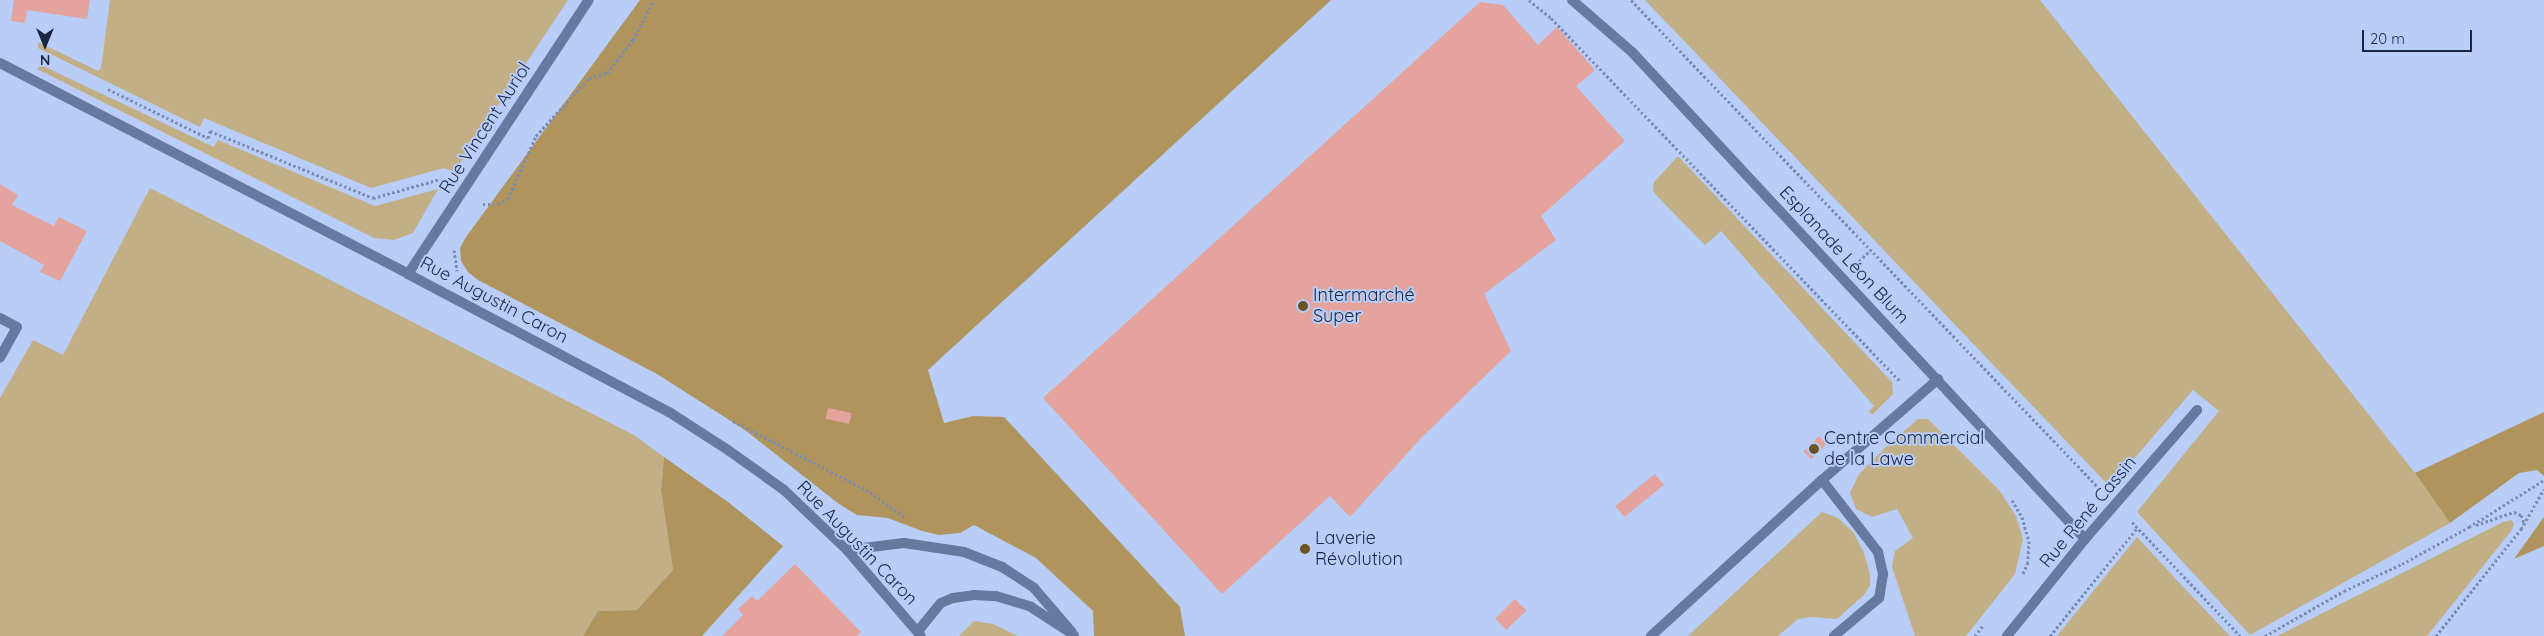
<!DOCTYPE html>
<meta charset="utf-8">
<style>
body{margin:0}
#map{position:relative;width:2544px;height:636px;overflow:hidden;background:#b8cdf7;font-family:Quicksand,sans-serif}
div>[style]{position:absolute}
[style*='--x']{left:calc(var(--x)*1px);top:calc(var(--y)*1px);width:calc(var(--w)*1px);rotate:calc(var(--a)*1deg)}
.green>*{inset:0;background:#c3af86}
.forest>*{inset:0;background:#af945d}
.building>*{inset:0;background:#e5a39d;transform-origin:0 0}
.path>*{height:3px;margin-top:-1.5px;transform-origin:0;background:repeating-linear-gradient(90deg,#7b8cb0 0 2.5px,transparent 0 5px)}
.service>*{height:10px;margin:-5px;padding:0 5px;transform-origin:5px;border-radius:5px;background:#66799f}
.minor>*{height:10px;margin:-5px;padding:0 5px;transform-origin:5px;border-radius:5px;background:#66799f}
.tertiary>*{height:10px;margin:-5px;padding:0 5px;transform-origin:5px;border-radius:5px;background:#66799f}
.dots>*{width:14px;height:14px;translate:-50% -50%;box-sizing:border-box;border:2px solid #b8cdf7;border-radius:50%}
span{translate:-50% -50%;white-space:nowrap;text-align:center;line-height:1.15;-webkit-text-stroke:4px #b8cdf7;paint-order:stroke}
.street-label{font-size:18px;color:#1b2742}
.poi-label{font-size:18px;color:#1b2742}
.left{translate:0 -50%;text-align:left}
.north{position:absolute;left:20px;top:20px;width:50px;height:50px;-webkit-text-stroke:4px #b8cdf7;paint-order:stroke;rotate:180deg;font-size:14px;font-weight:700;line-height:20px;text-align:center;color:#1b2742}
.north::after{content:'';display:block;margin:auto;width:18px;height:22px;background:#1b2742;clip-path:polygon(50% 0,100% 100%,50% 72%,0 100%)}
.scale{position:absolute;left:2362px;top:30px;width:110px;height:22px;box-sizing:border-box;border:2px solid #1b2742;border-top:0;padding-left:6px;font-size:15px;line-height:18px;white-space:nowrap;color:#1b2742;-webkit-text-stroke:4px #b8cdf7;paint-order:stroke}
</style>
<div id="map">
<div class="green">
<i style="clip-path:polygon(110px 0,568px 0,454px 172px,444px 168px,371px 188px,204px 118px,200px 127px,38px 48px,38px 42px,98px 71px,101px 68px)"></i>
<i style="clip-path:polygon(1645px 0,2040px 0,2415px 473px,2450px 523px,2250px 635px,2137px 512px,2219px 411px,2193px 390px,2110px 487px)"></i>
<i style="clip-path:polygon(41px 65px,214px 147px,218px 140px,375px 206px,438px 189px,413px 233px,394px 240px,374px 238px,37px 69px)"></i>
<i style="clip-path:polygon(1678px 156px,1892px 382px,1893px 394px,1872px 415px,1869px 411px,1874px 406px,1721px 231px,1705px 245px,1657px 196px,1653px 190px,1654px 182px)"></i>
<i style="clip-path:polygon(150px 188px,634px 435px,664px 457px,661px 490px,673px 570px,637px 610px,598px 611px,583px 636px,0 636px,0 398px,33px 340px,63px 355px)"></i>
<i style="clip-path:polygon(1918px 419px,1928px 419px,2000px 491px,2016px 516px,2023px 539px,2015px 574px,1966px 636px,1915px 636px,1892px 567px,1895px 551px,1913px 538px,1897px 509px,1872px 517px,1856px 509px,1850px 493px,1859px 474px,1889px 444px)"></i>
<i style="clip-path:polygon(1822px 512px,1838px 518px,1854px 533px,1864px 553px,1870px 574px,1870px 585px,1865px 594px,1837px 619px,1811px 617px,1798px 619px,1778px 636px,1688px 636px)"></i>
<i style="clip-path:polygon(2511px 520px,2514px 523px,2512px 530px,2427px 636px,2277px 636px,2503px 522px)"></i>
<i style="clip-path:polygon(2137px 537px,2187px 591px,2230px 636px,2057px 636px)"></i>
<i style="clip-path:polygon(974px 621px,993px 624px,1018px 636px,959px 636px)"></i>
</div>
<div class="forest">
<i style="clip-path:polygon(640px 0,1331px 0,928px 370px,944px 423px,973px 416px,1004px 417px,1180px 607px,1185px 636px,1094px 636px,1093px 611px,1036px 558px,974px 525px,960px 533px,939px 535px,922px 531px,888px 518px,857px 515px,839px 504px,745px 430px,657px 374px,478px 280px,468px 272px,461px 261px,460px 248px,466px 237px)"></i>
<i style="clip-path:polygon(2544px 412px,2544px 476px,2537px 470px,2519px 473px,2450px 523px,2415px 473px)"></i>
<i style="clip-path:polygon(664px 457px,728px 502px,783px 546px,702px 636px,583px 636px,598px 611px,637px 610px,673px 570px,661px 490px)"></i>
<i style="clip-path:polygon(2544px 517px,2544px 546px,2514px 559px)"></i>
</div>
<div class="building">
<i style="clip-path:polygon(14px 0,90px 0,87px 19px,27px 10px,25px 23px,11px 21px)"></i>
<i style="clip-path:polygon(1480px 2px,1503px 5px,1538px 45px,1557px 27px,1595px 70px,1576px 86px,1625px 141px,1541px 216px,1556px 240px,1484px 294px,1511px 351px,1422px 437px,1350px 517px,1330px 496px,1222px 594px,1043px 398px)"></i>
<i style="clip-path:polygon(0 184px,18px 195px,12px 205px,54px 226px,59px 217px,87px 231px,60px 281px,40px 272px,44px 265px,0 241px)"></i>
<i style="left:828px;top:408px;width:24px;height:11px;rotate:12deg"></i>
<i style="left:1819px;top:436px;width:11px;height:22px;rotate:45deg"></i>
<i style="left:1655px;top:474px;width:14px;height:51px;rotate:51deg"></i>
<i style="clip-path:polygon(795px 564px,861px 632px,857px 636px,722px 636px,743px 615px,738px 609px,752px 596px,757px 601px)"></i>
<i style="left:1515px;top:599px;width:16px;height:28px;rotate:45deg"></i>
</div>
<div class="path">
<i style="--x:1529;--y:0;--w:28;--a:39"></i>
<i style="--x:1551;--y:18;--w:504;--a:46.13"></i>
<i style="--x:1631;--y:0;--w:675;--a:46.2"></i>
<i style="--x:108;--y:89;--w:111;--a:26.1"></i>
<i style="--x:208;--y:138;--w:7;--a:-74"></i>
<i style="--x:210;--y:131;--w:176;--a:22.3"></i>
<i style="--x:373;--y:198;--w:70;--a:-15.8"></i>
<i style="--x:483;--y:204;--w:15;--a:0"></i>
<i style="--x:498;--y:204;--w:11;--a:-27"></i>
<i style="--x:508;--y:199;--w:69;--a:-66"></i>
<i style="--x:536;--y:136;--w:79;--a:-47.6"></i>
<i style="--x:589;--y:78;--w:19;--a:-16"></i>
<i style="--x:607;--y:73;--w:42;--a:-51.8"></i>
<i style="--x:633;--y:40;--w:45;--a:-62.3"></i>
<i style="--x:454;--y:250;--w:21;--a:82"></i>
<i style="--x:1859;--y:261;--w:16;--a:-43"></i>
<i style="--x:733;--y:421;--w:154;--a:27.4"></i>
<i style="--x:870;--y:492;--w:44;--a:35.8"></i>
<i style="--x:2012;--y:500;--w:20;--a:60"></i>
<i style="--x:2022;--y:517;--w:25;--a:74"></i>
<i style="--x:2029;--y:541;--w:21;--a:93"></i>
<i style="--x:2028;--y:562;--w:13;--a:113"></i>
<i style="--x:2132;--y:522;--w:157;--a:46.5"></i>
<i style="--x:2476;--y:525;--w:40;--a:-18.9"></i>
<i style="--x:2514;--y:512;--w:8;--a:23"></i>
<i style="--x:2521;--y:515;--w:9;--a:69"></i>
<i style="--x:1975;--y:636;--w:15;--a:-53"></i>
<i style="--x:2050;--y:636;--w:139;--a:-51.1"></i>
<i style="--x:2265;--y:636;--w:91;--a:-29.7"></i>
<i style="--x:2344;--y:591;--w:64;--a:-25"></i>
<i style="--x:2402;--y:564;--w:77;--a:-28.9"></i>
<i style="--x:2469;--y:527;--w:89;--a:-32.1"></i>
<i style="--x:2436;--y:636;--w:137;--a:-51.5"></i>
<i style="--x:2521;--y:529;--w:46;--a:-60.1"></i>
</div>
<div class="service">
<i style="--x:1822;--y:480;--w:91;--a:52.1"></i>
<i style="--x:1878;--y:552;--w:23;--a:77"></i>
<i style="--x:1883;--y:574;--w:24;--a:99"></i>
<i style="--x:1879;--y:598;--w:59;--a:139.8"></i>
</div>
<div class="minor">
<i style="--x:1572;--y:0;--w:79;--a:40.9"></i>
<i style="--x:1632;--y:52;--w:665;--a:47.07"></i>
<i style="--x:408;--y:274;--w:328;--a:-56.6"></i>
<i style="--x:0;--y:318;--w:19;--a:28"></i>
<i style="--x:17;--y:327;--w:35;--a:119"></i>
<i style="--x:847;--y:550;--w:57;--a:-7"></i>
<i style="--x:904;--y:543;--w:61;--a:8.5"></i>
<i style="--x:964;--y:552;--w:41;--a:21.5"></i>
<i style="--x:1002;--y:567;--w:38;--a:33"></i>
<i style="--x:1034;--y:588;--w:57;--a:49.3"></i>
<i style="--x:1651;--y:636;--w:231;--a:-42.4"></i>
<i style="--x:1822;--y:480;--w:154;--a:-41"></i>
<i style="--x:2007;--y:636;--w:124;--a:-51.2"></i>
<i style="--x:2085;--y:539;--w:171;--a:-49"></i>
</div>
<div class="tertiary">
<i style="--x:0;--y:63;--w:459;--a:27.3"></i>
<i style="--x:408;--y:274;--w:295;--a:27.9"></i>
<i style="--x:669;--y:412;--w:70;--a:32.8"></i>
<i style="--x:728;--y:450;--w:69;--a:35.5"></i>
<i style="--x:784;--y:490;--w:87;--a:43.6"></i>
<i style="--x:847;--y:550;--w:113;--a:49.3"></i>
<i style="--x:918;--y:631;--w:36;--a:-51"></i>
<i style="--x:941;--y:603;--w:13;--a:-23"></i>
<i style="--x:953;--y:598;--w:21;--a:-8"></i>
<i style="--x:974;--y:595;--w:22;--a:3"></i>
<i style="--x:996;--y:596;--w:37;--a:17"></i>
<i style="--x:1031;--y:607;--w:51;--a:33.1"></i>
</div>
<div class="dots">
<i style="left:1303px;top:306px;background:#6b5424"></i>
<i style="left:1814px;top:449px;background:#6b5424"></i>
<i style="left:1305px;top:549px;background:#6b5424"></i>
</div>
<div class="street-label">
<span style="left:485px;top:128px;rotate:-57deg">Rue Vincent Auriol</span>
<span style="left:1844px;top:255px;rotate:47deg">Esplanade Léon Blum</span>
<span style="left:494px;top:300px;rotate:28deg">Rue Augustin Caron</span>
<span style="left:2088px;top:512px;rotate:-50deg">Rue René Cassin</span>
<span style="left:857px;top:543px;rotate:46deg">Rue Augustin Caron</span>
</div>
<div class="poi-label">
<span class="left" style="left:1313px;top:306px">Intermarché<br>Super</span>
<span class="left" style="left:1824px;top:449px">Centre Commercial<br>de la Lawe</span>
<span class="left" style="left:1315px;top:549px">Laverie<br>Révolution</span>
</div>
<div class="north">N</div>
<div class="scale">20 m</div>
</div>
